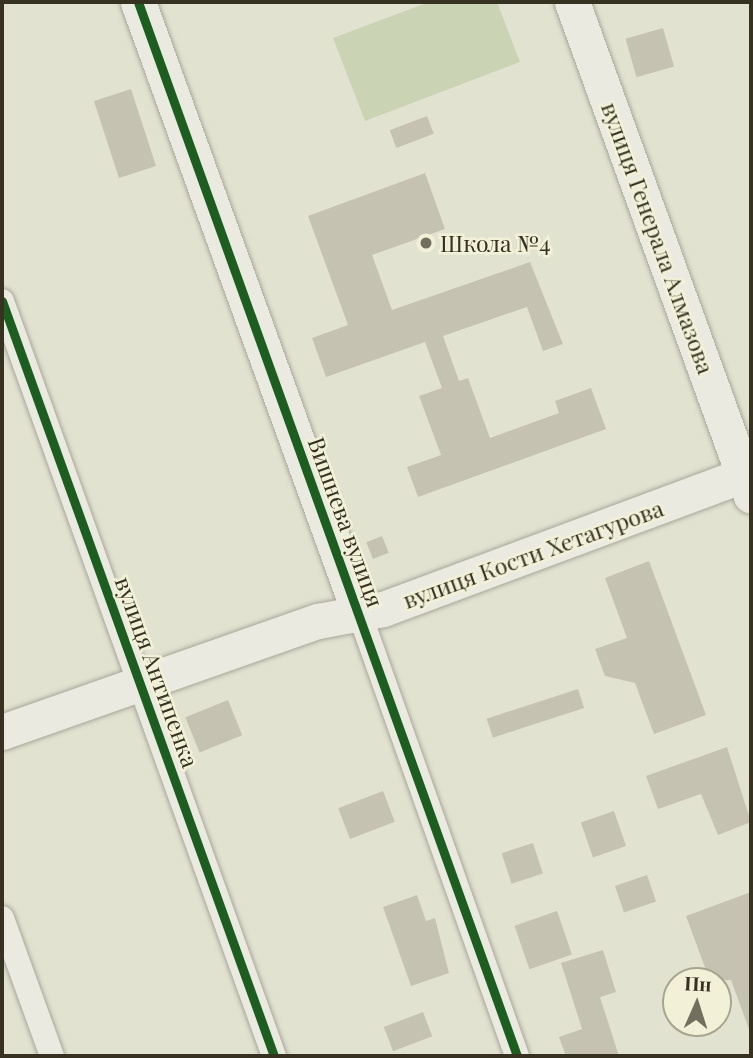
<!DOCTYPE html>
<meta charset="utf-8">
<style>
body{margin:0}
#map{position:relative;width:753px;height:1058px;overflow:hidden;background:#e2e2d1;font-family:"Playfair Display",serif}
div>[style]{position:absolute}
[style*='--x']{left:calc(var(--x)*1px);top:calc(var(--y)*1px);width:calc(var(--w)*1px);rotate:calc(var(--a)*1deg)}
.green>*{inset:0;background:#cbd3b5}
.building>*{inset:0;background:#c6c2b2;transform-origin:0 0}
.roads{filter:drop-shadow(0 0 2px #a8a799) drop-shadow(0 0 2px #a8a799)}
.street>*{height:24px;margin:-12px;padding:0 12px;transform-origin:12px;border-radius:12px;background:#ebeae0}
.secondary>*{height:35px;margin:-17.5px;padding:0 17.5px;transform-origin:17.5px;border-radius:17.5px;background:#ebeae0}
.cycleway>*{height:9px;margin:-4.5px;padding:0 4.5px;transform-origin:4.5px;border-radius:4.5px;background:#1b5e20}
.dots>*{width:19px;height:19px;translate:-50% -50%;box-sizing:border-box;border:4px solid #f2f1d8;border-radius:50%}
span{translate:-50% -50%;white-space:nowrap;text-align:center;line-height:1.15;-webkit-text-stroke:5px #f2f1d8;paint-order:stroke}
.street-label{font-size:23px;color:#363121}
.poi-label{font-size:23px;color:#363121}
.left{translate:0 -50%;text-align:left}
.frame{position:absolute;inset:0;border:4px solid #363121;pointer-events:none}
.north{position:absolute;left:662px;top:967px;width:70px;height:70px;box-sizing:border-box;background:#f2f1d8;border:2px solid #a7a48f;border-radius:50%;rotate:3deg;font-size:19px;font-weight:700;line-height:28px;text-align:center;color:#363121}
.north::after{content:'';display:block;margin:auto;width:24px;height:32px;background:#726f5f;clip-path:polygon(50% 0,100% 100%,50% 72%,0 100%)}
</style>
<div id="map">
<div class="green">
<i style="clip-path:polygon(429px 2px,497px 2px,520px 62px,365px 121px,333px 38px)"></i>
</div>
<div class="building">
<i style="left:663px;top:28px;width:40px;height:39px;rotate:74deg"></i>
<i style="left:131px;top:89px;width:81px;height:39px;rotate:72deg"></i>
<i style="left:427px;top:116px;width:19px;height:40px;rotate:69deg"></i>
<i style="clip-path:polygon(425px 173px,445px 229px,372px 255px,392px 310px,530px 262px,563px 344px,543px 351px,527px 307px,443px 336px,459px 381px,468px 378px,490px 438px,559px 413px,555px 401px,591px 388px,606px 429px,418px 497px,407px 467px,441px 455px,419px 396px,442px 388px,425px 342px,326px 377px,312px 338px,348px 325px,308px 216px)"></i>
<i style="left:382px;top:536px;width:18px;height:17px;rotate:68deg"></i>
<i style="clip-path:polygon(649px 561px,706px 715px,654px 734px,635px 683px,605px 676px,595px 649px,627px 638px,605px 578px)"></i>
<i style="left:578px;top:689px;width:20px;height:96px;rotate:72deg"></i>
<i style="left:228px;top:700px;width:38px;height:46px;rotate:68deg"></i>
<i style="clip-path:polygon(727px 747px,751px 822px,718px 835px,701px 794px,658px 809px,646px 776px)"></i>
<i style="left:383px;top:791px;width:33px;height:48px;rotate:69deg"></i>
<i style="left:614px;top:811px;width:37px;height:35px;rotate:71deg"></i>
<i style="left:533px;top:843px;width:32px;height:33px;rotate:72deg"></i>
<i style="left:647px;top:875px;width:28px;height:34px;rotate:71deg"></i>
<i style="clip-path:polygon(751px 892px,751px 1029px,749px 1029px,731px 980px,710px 981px,686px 916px)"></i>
<i style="clip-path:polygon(417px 895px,426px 921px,435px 918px,449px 973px,411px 986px,383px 907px)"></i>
<i style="left:557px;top:911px;width:46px;height:45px;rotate:71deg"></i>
<i style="clip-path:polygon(603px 950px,616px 992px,600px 997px,619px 1056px,566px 1056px,559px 1037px,582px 1029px,561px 963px)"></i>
<i style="left:423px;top:1012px;width:26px;height:42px;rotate:69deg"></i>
</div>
<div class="roads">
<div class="street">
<i style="--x:2;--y:301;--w:803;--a:70.19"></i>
<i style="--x:360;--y:615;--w:468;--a:70.4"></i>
<i style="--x:2;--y:918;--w:147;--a:70.1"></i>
</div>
<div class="secondary">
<i style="--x:138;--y:2;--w:652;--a:70.09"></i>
<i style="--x:572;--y:2;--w:525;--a:70.08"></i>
<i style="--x:2;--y:732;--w:335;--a:-19.4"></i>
<i style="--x:318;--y:621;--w:66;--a:-10.5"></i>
<i style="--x:383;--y:609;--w:393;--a:-20.4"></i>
</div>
</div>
<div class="cycleway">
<i style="--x:138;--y:2;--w:1120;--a:70.22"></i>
<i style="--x:2;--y:301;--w:803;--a:70.19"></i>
</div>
<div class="dots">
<i style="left:426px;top:243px;background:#726f5f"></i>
</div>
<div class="street-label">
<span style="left:658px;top:238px;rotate:70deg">вулиця Генерала Алмазова</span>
<span style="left:346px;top:522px;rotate:70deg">Вишнева вулиця</span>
<span style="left:533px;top:554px;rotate:-20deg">вулиця Кости Хетагурова</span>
<span style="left:157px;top:672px;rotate:70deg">вулиця Антипенка</span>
</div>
<div class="poi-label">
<span class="left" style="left:440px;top:243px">Школа №4</span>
</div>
<div class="frame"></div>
<div class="north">Пн</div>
</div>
